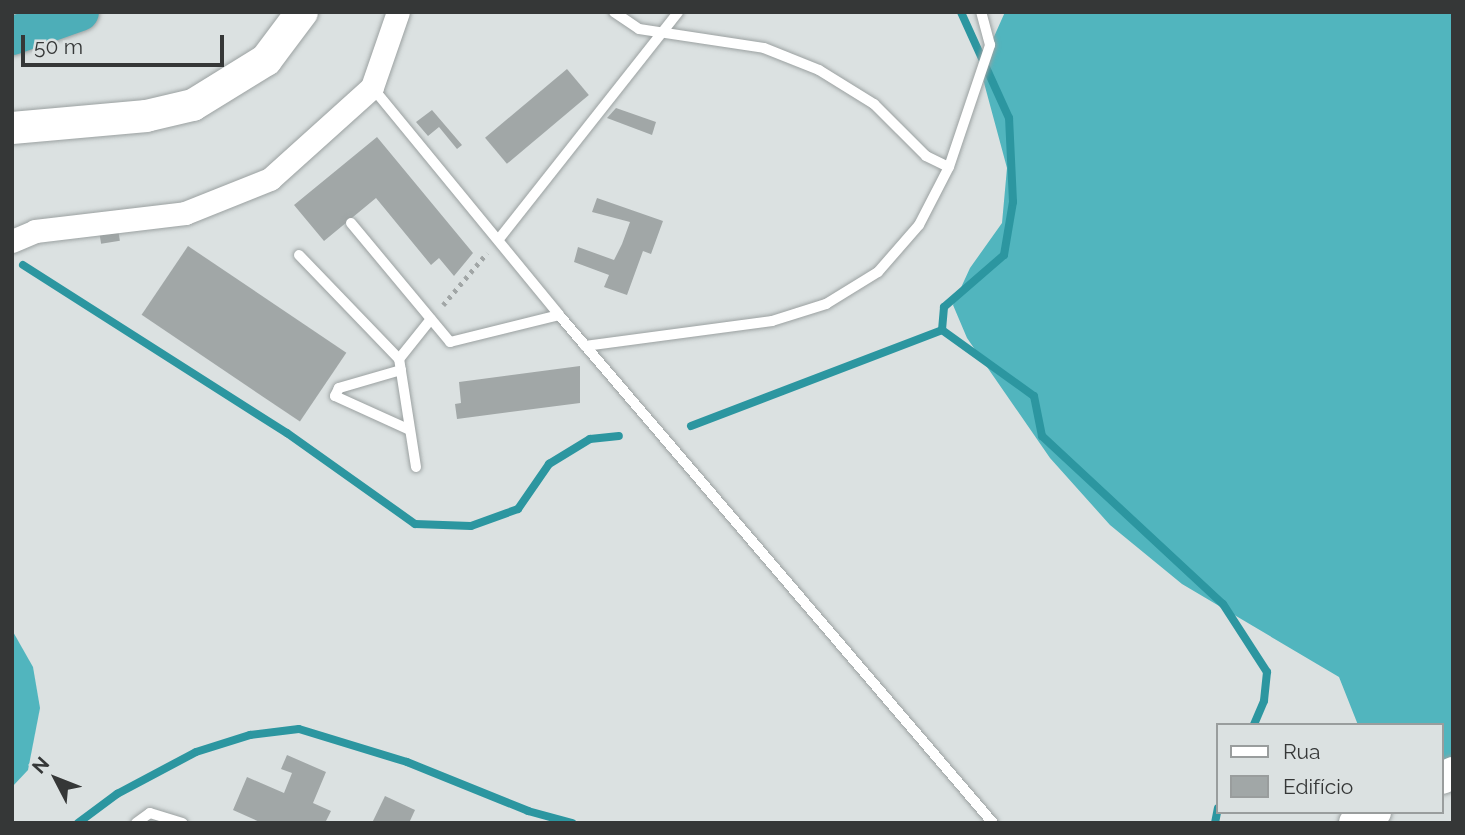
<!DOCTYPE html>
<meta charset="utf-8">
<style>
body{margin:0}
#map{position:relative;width:1465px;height:835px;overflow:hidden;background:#dbe1e1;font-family:Raleway,sans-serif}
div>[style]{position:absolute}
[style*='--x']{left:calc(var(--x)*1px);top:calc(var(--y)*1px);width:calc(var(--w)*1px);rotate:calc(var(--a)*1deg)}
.forest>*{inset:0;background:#51b5be}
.stream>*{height:8px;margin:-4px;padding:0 4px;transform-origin:4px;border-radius:4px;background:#2c96a0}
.building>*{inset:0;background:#a1a7a7;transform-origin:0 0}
.path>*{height:4.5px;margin-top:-2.25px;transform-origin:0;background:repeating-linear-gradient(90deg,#a1a6a6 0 3.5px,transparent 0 8.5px)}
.roads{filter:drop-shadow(0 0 2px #9ba1a1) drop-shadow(0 0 2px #9ba1a1)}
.service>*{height:10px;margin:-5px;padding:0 5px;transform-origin:5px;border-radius:5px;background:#fff}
.minor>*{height:23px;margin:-11.5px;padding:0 11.5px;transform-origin:11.5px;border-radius:11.5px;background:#fff}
.secondary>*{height:32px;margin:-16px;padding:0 16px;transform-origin:16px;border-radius:16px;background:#fff}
.motorway>*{height:38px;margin:-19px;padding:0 19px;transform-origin:19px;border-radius:19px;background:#4daeb8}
span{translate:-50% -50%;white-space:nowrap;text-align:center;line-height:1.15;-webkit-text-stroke:5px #dbe1e1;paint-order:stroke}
.frame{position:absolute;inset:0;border:14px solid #353737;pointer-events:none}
.legend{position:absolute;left:1216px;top:723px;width:228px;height:91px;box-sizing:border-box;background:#dbe1e1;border:2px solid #999d9d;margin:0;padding:9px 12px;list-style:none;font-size:21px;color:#353737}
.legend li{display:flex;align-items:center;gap:14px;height:35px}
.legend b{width:35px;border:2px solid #999d9d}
.north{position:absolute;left:21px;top:744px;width:70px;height:70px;-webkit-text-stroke:5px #dbe1e1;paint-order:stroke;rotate:312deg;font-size:19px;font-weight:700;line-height:28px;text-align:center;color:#353737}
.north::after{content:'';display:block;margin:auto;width:24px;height:32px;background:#353737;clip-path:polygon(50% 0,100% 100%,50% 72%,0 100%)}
.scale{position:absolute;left:21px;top:35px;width:203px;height:32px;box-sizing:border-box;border:4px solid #353737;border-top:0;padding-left:9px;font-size:21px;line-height:24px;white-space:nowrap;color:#353737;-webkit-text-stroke:5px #dbe1e1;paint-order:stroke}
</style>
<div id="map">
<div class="forest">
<i style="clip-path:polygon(1005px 12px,1453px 12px,1453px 763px,1442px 769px,1442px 725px,1358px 725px,1339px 677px,1182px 584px,1110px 525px,1050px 458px,967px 338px,953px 305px,970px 268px,1002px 223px,1007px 168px,980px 68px)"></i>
<i style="clip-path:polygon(12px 630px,33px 667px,40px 708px,28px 770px,12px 787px)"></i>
</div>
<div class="stream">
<i style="--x:23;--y:265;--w:313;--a:32.5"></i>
<i style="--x:287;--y:433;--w:157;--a:35.4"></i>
<i style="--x:415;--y:524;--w:56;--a:2"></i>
<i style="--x:471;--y:526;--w:50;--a:-19.9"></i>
<i style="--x:518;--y:509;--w:55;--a:-55.4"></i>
<i style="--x:549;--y:464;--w:48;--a:-31.4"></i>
<i style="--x:590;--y:439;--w:29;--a:-6"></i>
<i style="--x:942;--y:330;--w:23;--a:-85"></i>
<i style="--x:944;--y:307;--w:79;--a:-40.9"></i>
<i style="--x:1004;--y:255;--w:54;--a:-80.4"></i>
<i style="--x:1013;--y:202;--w:84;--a:-92.7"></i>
<i style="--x:1009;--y:118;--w:116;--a:-114.4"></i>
<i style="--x:691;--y:426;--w:269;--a:-20.9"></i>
<i style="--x:942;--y:330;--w:113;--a:35.7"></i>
<i style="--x:1034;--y:396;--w:41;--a:78.7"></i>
<i style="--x:1042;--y:436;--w:247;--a:42.9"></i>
<i style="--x:1223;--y:604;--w:81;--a:57.1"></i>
<i style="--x:1267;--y:672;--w:29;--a:96"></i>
<i style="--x:1264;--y:701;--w:26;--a:113"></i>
<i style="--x:78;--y:823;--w:49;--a:-36.6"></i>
<i style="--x:117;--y:794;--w:89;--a:-28"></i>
<i style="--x:196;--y:752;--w:57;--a:-17.5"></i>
<i style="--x:250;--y:735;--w:49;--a:-7"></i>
<i style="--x:299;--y:729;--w:113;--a:17"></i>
<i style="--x:407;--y:762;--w:131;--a:22"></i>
<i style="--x:528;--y:811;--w:46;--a:15.3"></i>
<i style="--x:1215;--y:823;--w:15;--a:-79"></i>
</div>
<div class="building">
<i style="left:567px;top:69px;width:34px;height:107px;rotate:50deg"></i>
<i style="clip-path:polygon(616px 108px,656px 122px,652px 135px,607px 118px)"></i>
<i style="clip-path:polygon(432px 110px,462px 145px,457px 149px,439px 127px,428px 136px,416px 122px)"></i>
<i style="clip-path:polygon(377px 137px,473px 253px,454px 276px,439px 258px,431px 265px,376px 198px,324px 241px,294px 205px)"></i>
<i style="clip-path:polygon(597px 198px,663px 221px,651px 254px,643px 251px,627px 295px,604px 287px,609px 275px,574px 262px,578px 247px,614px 260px,622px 244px,630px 222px,592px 212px)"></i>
<i style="left:118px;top:229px;width:12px;height:19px;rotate:81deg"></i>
<i style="left:188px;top:246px;width:191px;height:83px;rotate:34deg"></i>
<i style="clip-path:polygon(580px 366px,580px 403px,457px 419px,455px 404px,461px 403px,459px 382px)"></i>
<i style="clip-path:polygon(287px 755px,326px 772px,313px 803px,331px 811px,325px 823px,262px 823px,233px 810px,247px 777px,284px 793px,292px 773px,281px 769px)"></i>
<i style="clip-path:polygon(385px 796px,415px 810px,409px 823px,372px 823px)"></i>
</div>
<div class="path">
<i style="--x:443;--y:305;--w:68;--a:-49.8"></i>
</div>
<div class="roads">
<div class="service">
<i style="--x:614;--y:12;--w:30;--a:34"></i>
<i style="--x:639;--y:29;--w:126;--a:8.6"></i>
<i style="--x:764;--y:48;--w:59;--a:21.8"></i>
<i style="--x:819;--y:70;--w:65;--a:31.7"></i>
<i style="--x:874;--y:104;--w:74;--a:45"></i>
<i style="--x:926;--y:156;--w:25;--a:26"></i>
<i style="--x:372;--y:87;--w:295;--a:50.6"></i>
<i style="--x:559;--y:315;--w:668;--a:49.49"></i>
<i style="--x:351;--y:223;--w:155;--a:50.2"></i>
<i style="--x:450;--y:342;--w:112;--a:-13.9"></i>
<i style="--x:499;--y:239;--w:289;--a:-51.7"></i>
<i style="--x:299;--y:255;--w:144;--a:46.1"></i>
<i style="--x:585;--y:346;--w:189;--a:-7.6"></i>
<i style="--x:772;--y:321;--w:57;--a:-17.5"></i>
<i style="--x:826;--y:304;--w:61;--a:-31.6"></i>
<i style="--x:878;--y:272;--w:62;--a:-48.9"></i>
<i style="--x:919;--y:225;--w:65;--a:-62.7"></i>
<i style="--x:949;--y:167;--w:129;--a:-71.4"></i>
<i style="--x:990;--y:45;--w:34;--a:-105"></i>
<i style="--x:401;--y:370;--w:65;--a:163.8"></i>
<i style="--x:339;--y:388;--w:9;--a:117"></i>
<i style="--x:335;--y:396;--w:82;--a:24.4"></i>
<i style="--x:416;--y:467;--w:109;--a:-98.9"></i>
<i style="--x:399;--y:359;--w:51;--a:-51.3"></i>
<i style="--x:136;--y:823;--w:17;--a:-36"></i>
<i style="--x:150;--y:813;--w:34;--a:17"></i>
</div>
<div class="minor">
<i style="--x:12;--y:241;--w:25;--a:-23"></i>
<i style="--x:35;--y:231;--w:151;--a:-6.8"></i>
<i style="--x:185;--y:213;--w:92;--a:-21.8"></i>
<i style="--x:270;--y:179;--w:137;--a:-42"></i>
<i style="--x:372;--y:87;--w:79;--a:-70.9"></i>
</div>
<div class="secondary">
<i style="--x:12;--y:128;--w:135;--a:-5.1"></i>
<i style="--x:146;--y:116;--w:48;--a:-13.2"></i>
<i style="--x:193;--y:105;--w:86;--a:-31.7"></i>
<i style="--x:266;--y:60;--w:60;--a:-53.1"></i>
<i style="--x:1442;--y:778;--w:12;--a:-24"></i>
<i style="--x:1355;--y:823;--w:23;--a:-29"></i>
</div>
<div class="motorway">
<i style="--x:12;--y:36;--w:72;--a:-19.4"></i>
</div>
</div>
<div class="frame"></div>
<ul class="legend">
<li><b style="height:9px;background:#fff"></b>Rua</li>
<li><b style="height:19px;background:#a1a7a7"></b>Edifício</li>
</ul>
<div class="north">N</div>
<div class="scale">50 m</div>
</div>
